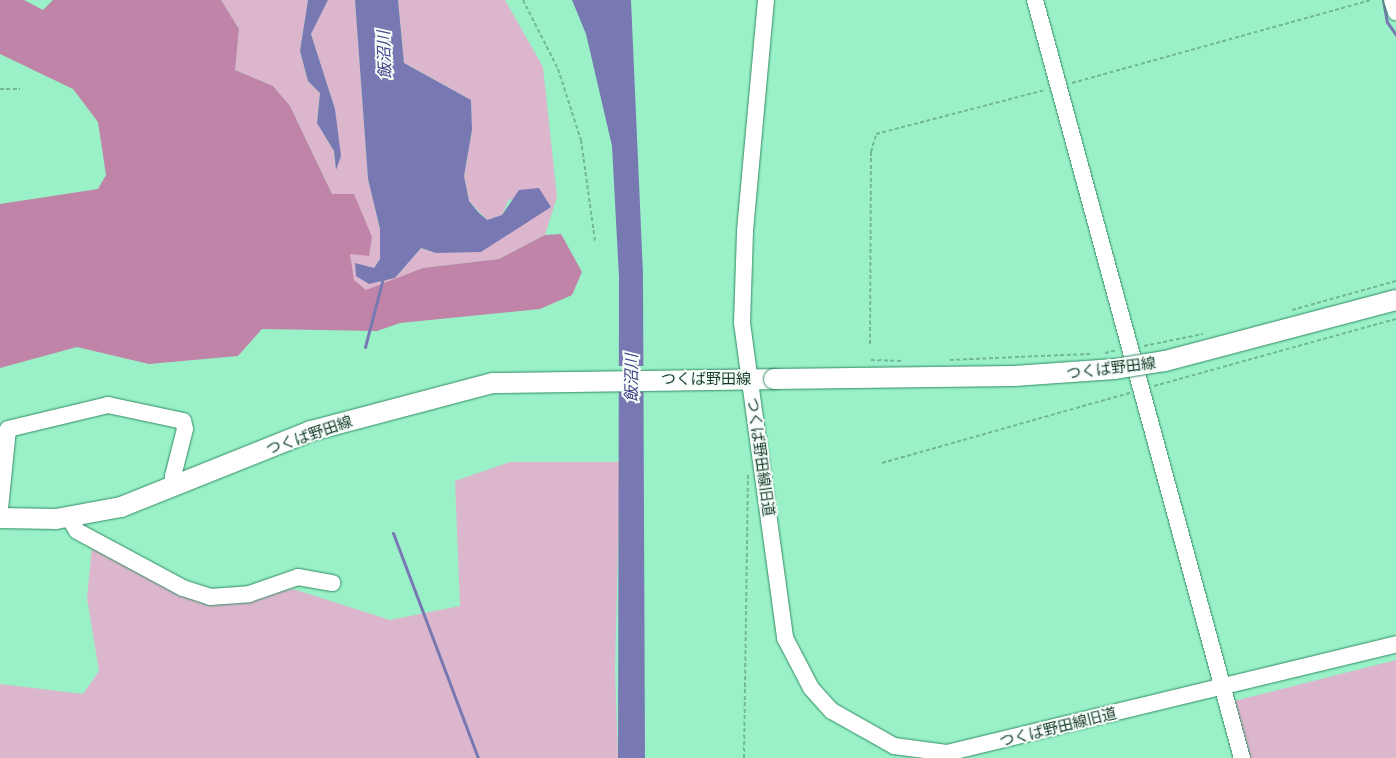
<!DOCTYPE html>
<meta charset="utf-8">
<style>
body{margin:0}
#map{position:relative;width:1396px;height:758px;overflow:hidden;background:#9af1c7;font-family:"PT Sans","Noto Sans JP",sans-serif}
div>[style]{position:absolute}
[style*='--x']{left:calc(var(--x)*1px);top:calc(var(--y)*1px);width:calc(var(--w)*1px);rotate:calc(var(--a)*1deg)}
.green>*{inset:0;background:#dcb6cc}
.forest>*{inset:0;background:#bf84a8}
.water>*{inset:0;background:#7879b3}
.pier>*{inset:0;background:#9af1c7;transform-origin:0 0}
.stream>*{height:3px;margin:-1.5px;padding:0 1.5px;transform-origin:1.5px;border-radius:1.5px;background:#7879b3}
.path>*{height:2px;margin-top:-1px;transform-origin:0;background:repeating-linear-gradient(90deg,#71b896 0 4px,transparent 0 6.5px)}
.roads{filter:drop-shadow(0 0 1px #328b66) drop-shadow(0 0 1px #328b66)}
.minor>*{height:16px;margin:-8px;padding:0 8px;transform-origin:8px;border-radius:8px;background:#fff}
.major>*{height:20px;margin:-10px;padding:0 10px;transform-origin:10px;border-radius:10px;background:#fff}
.bridges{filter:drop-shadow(0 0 1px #328b66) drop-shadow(0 0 1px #328b66)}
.major-bridge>*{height:20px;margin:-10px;padding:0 10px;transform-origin:10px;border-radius:10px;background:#fff}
span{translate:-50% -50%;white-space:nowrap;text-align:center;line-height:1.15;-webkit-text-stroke:4px #f6fefa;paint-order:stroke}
.street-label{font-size:15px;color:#183c2c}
.water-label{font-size:16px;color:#433f88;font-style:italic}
</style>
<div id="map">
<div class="green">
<i style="clip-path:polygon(221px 0,308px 0,300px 51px,308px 81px,320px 93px,317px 123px,334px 151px,336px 169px,335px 109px,311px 34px,328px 0,355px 0,368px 179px,380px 229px,380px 259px,373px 269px,355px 263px,395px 278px,421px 248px,436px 253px,551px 207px,509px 199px,502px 215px,487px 220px,469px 201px,464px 176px,472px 130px,471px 100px,404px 63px,398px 0,505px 0,543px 67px,557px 197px,545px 235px,499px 259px,423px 268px,366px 291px,354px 280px,332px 194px,290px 106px,273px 86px,235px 70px,239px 29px)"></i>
<i style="clip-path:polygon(510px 462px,620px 462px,615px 670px,618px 758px,0 758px,0 684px,83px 694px,99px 671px,87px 598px,92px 547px,206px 605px,293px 589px,390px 620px,460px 606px,455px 481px)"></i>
<i style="clip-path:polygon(1396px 660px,1396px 758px,1249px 758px,1234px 701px)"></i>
</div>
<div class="forest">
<i style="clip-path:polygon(0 0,24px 0,43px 10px,53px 0,221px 0,239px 29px,235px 70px,273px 86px,290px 106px,332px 194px,354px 194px,372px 237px,369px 256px,350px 254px,354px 280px,366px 290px,423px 268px,499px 259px,545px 235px,561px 234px,582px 272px,572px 295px,540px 309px,400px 323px,377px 331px,262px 329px,238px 356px,149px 364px,77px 347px,0 368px,0 204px,98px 189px,106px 175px,98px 122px,73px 89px,0 54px)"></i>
</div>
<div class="water">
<i style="clip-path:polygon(308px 0,328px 0,311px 34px,335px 109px,341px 156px,336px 170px,334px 151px,317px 123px,320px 93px,308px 81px,300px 51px)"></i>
<i style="clip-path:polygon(355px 0,398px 0,404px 63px,471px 100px,472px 130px,464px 176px,469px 201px,478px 212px,487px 220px,502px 215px,519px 190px,539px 188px,551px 207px,481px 252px,436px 253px,421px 248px,395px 278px,369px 284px,356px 276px,355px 263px,374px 268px,380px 259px,380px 229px,368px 179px)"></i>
<i style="clip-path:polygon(572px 0,631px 0,643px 274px,645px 758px,618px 758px,619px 277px,612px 146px,586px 34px)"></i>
</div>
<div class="pier">
<i style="left:617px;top:366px;width:29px;height:26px"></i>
</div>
<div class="stream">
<i style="--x:1383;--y:0;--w:22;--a:80"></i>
<i style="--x:1387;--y:22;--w:16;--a:55"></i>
<i style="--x:365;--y:347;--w:71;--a:-75.4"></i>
<i style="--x:393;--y:533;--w:241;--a:69.3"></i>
</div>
<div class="path">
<i style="--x:523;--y:0;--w:77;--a:63.1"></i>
<i style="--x:558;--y:69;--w:75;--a:72.1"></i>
<i style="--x:581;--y:140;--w:102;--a:82.1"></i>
<i style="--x:1072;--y:83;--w:310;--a:-15.5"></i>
<i style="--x:0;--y:89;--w:20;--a:0"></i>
<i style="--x:1292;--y:310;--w:108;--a:-15.6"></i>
<i style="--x:870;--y:344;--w:192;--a:-89.7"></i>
<i style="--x:871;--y:152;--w:19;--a:-74"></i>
<i style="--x:876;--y:134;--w:175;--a:-14.6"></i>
<i style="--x:1144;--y:346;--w:60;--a:-11.5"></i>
<i style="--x:1105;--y:353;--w:12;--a:-14"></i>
<i style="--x:871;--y:360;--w:32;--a:2"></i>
<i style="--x:950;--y:360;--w:140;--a:-2.5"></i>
<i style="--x:1154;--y:386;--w:251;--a:-15.5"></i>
<i style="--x:882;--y:463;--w:258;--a:-15.8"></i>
<i style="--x:744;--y:758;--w:285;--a:-89.2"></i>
</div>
<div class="roads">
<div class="minor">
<i style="--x:766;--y:0;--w:233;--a:95.2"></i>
<i style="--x:745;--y:232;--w:91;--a:91.9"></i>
<i style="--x:742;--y:323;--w:318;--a:82.2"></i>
<i style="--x:785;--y:638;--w:56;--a:62.5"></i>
<i style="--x:811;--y:688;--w:31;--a:48"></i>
<i style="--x:832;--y:711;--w:71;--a:29.4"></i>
<i style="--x:894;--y:746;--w:53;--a:7.5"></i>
<i style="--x:947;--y:753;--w:462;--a:-13.6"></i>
<i style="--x:1035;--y:0;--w:786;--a:74.73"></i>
<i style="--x:1392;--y:0;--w:13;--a:72"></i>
<i style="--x:0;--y:509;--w:80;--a:-84.3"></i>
<i style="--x:8;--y:429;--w:103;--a:-13.5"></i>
<i style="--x:108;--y:405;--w:77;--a:12"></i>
<i style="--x:183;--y:421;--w:8;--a:76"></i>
<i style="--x:185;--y:429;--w:49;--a:104.3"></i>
<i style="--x:173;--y:476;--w:11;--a:75"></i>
<i style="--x:69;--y:518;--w:15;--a:58"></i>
<i style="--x:77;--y:531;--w:120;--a:28.3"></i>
<i style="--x:183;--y:588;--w:28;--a:18"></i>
<i style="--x:210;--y:597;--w:39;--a:-4"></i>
<i style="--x:249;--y:594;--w:52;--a:-19.1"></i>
<i style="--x:298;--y:577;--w:35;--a:10"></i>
</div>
<div class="major">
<i style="--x:0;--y:518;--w:56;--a:1"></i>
<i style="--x:56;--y:519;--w:66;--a:-10.5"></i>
<i style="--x:121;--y:507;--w:205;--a:-21.8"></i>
<i style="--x:311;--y:431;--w:188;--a:-14.8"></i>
<i style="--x:493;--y:383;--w:281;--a:-0.8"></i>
</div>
</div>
<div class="bridges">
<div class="major-bridge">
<i style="--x:774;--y:379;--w:240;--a:-0.7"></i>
<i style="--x:1014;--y:376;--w:101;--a:-4"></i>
<i style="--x:1115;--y:369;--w:51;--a:-9.1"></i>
<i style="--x:1165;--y:361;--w:239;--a:-14.8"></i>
</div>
</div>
<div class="street-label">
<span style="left:1111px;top:368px;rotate:-7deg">つくば野田線</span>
<span style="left:706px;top:379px">つくば野田線</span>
<span style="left:309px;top:435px;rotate:-19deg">つくば野田線</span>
<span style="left:761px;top:457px;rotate:82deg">つくば野田線旧道</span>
<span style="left:1058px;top:727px;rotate:-14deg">つくば野田線旧道</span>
</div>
<div class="water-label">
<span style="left:384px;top:55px;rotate:-92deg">飯沼川</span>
<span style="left:631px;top:378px;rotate:-90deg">飯沼川</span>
</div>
</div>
